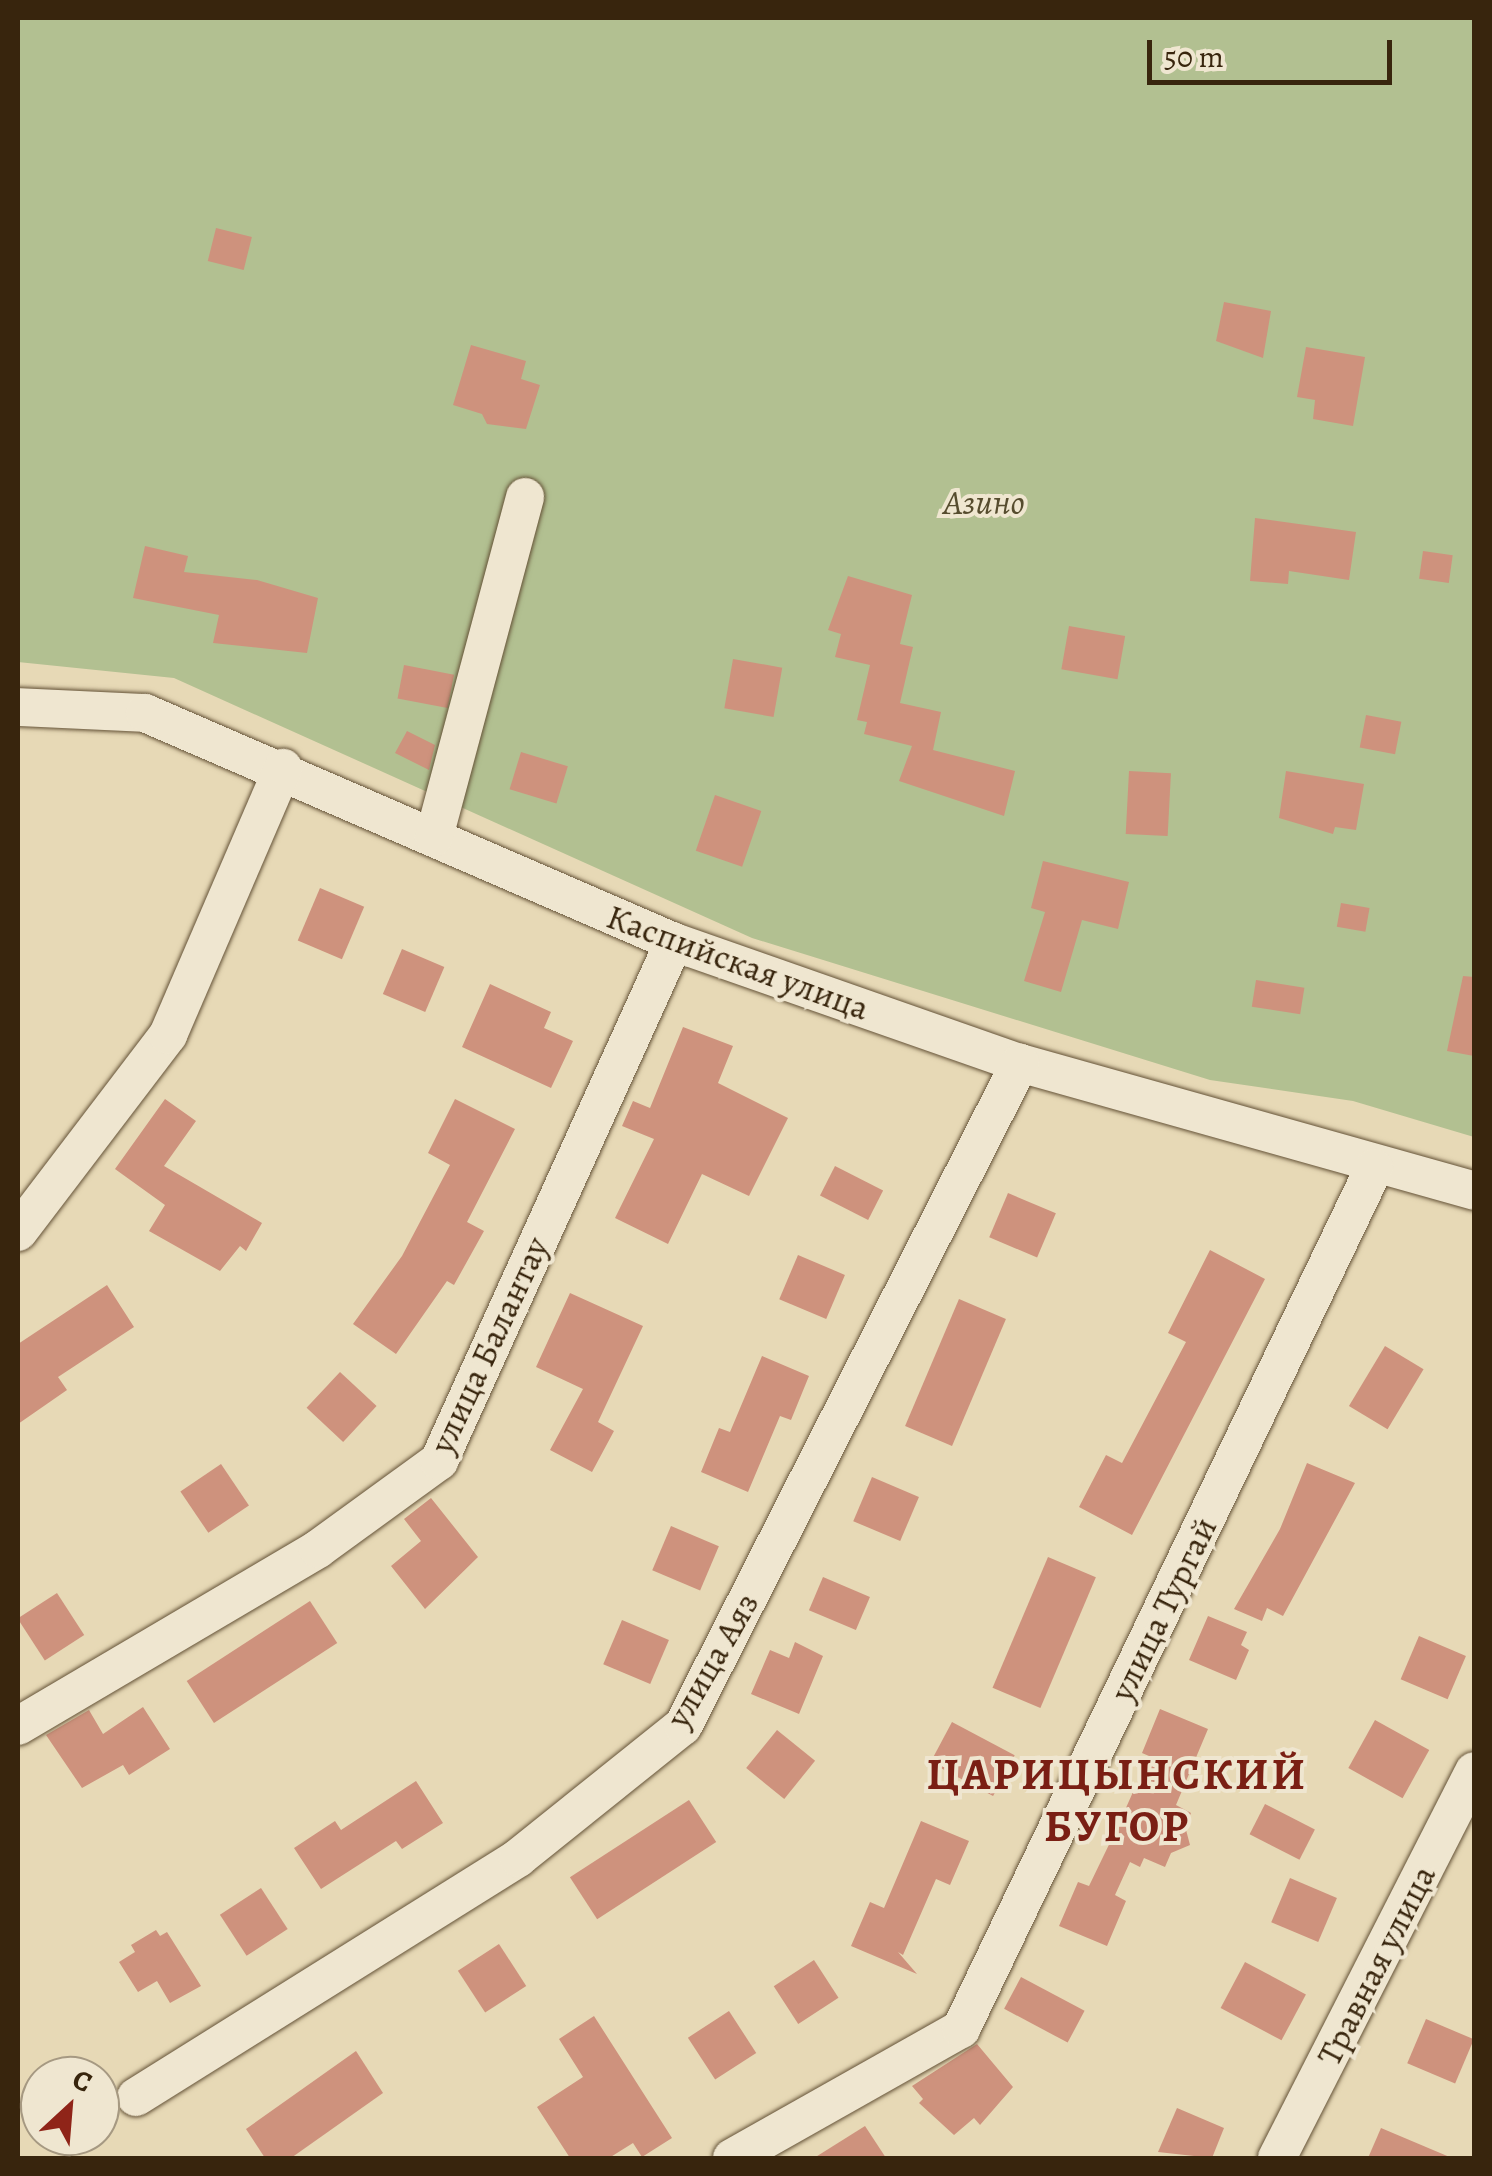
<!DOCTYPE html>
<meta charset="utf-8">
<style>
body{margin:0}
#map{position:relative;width:1492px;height:2176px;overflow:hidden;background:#e7d9b6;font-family:Alegreya,serif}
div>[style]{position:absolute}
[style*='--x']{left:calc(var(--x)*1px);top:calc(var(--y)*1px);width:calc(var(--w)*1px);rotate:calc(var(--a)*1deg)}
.green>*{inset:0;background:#b2c091}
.building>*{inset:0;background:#ce927d;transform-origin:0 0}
.roads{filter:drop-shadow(0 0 2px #645237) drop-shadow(0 0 2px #645237)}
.minor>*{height:38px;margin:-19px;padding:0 19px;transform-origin:19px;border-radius:19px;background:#efe6d0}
span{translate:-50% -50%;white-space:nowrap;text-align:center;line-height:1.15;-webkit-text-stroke:8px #efe6d0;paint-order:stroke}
.park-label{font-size:35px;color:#564c2e;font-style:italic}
.street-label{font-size:35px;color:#38250d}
.district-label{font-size:45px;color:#7a1f14;font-weight:700;letter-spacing:2.5px}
.frame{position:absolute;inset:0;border:20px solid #38250d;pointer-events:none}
.north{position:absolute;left:20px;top:2056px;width:100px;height:100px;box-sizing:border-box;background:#efe6d0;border:2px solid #a69982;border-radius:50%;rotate:26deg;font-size:28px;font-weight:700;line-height:40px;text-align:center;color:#38250d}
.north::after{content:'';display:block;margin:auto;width:35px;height:45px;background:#8f2418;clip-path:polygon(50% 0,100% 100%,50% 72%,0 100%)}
.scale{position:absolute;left:1147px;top:40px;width:245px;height:45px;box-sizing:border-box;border:5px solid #38250d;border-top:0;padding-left:12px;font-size:30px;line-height:35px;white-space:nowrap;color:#38250d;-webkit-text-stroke:8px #efe6d0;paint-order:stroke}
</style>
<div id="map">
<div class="green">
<i style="clip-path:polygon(18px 18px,1474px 18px,1474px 1137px,1353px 1101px,1210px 1080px,752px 938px,174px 678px,18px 662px)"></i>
</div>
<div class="building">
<i style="left:216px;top:228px;width:37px;height:34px;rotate:14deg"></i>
<i style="clip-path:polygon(1224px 302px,1271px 311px,1263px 358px,1216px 341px)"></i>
<i style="clip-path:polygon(471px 345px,526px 361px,521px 379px,540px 385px,526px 429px,487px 424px,482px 414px,453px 405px)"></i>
<i style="clip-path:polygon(1306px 347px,1365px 357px,1353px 426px,1313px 419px,1315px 400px,1297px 397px)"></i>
<i style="clip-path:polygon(1255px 518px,1356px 532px,1349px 580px,1289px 571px,1288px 584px,1250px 581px)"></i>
<i style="clip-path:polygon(145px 546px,188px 556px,184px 572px,257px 580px,318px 598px,307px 653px,213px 643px,219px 615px,133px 598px)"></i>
<i style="left:1423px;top:551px;width:30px;height:28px;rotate:8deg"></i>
<i style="clip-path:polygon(848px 576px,912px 595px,900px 644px,913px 647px,900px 703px,941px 712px,933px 750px,1015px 771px,1004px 816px,899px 781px,912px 746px,864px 734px,867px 722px,857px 720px,870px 665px,835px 657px,841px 634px,828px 630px)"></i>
<i style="left:1069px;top:626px;width:57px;height:44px;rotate:10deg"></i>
<i style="left:733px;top:659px;width:50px;height:50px;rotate:10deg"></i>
<i style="left:404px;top:665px;width:51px;height:34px;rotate:11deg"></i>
<i style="left:1366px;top:715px;width:36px;height:33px;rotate:11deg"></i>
<i style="clip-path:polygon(407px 731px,435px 745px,429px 770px,395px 753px)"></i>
<i style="left:521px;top:752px;width:49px;height:39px;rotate:17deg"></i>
<i style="left:1129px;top:771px;width:42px;height:63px;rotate:3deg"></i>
<i style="clip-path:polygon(1286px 771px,1364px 784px,1356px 830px,1335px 827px,1333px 834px,1279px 818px)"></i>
<i style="left:715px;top:795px;width:49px;height:59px;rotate:19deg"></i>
<i style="clip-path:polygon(1043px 861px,1129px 882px,1118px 929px,1082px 920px,1061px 992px,1024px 981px,1045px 912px,1031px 908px)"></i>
<i style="left:320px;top:888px;width:48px;height:57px;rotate:23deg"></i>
<i style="left:1341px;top:903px;width:29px;height:24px;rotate:10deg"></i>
<i style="left:402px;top:949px;width:46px;height:49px;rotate:23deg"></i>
<i style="clip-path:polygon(1463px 976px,1474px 977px,1474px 1056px,1447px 1051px)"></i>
<i style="left:1256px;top:980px;width:49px;height:27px;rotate:9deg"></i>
<i style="clip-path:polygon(490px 984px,551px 1012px,544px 1028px,573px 1041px,551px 1088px,462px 1047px)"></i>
<i style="clip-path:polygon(683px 1027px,733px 1046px,718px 1083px,788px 1118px,749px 1196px,702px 1174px,668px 1244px,615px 1218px,654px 1139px,622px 1126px,633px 1101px,650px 1108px)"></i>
<i style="clip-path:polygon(165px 1099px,196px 1121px,164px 1166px,262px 1223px,246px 1251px,240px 1246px,220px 1271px,149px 1231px,165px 1205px,115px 1169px)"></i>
<i style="clip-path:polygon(455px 1099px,515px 1129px,467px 1222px,484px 1231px,454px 1285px,447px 1281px,396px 1354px,353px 1324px,402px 1256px,450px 1165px,428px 1153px)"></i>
<i style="left:835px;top:1166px;width:54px;height:33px;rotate:27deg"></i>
<i style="left:1008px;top:1193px;width:52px;height:48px;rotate:23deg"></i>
<i style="clip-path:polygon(1210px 1250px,1265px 1279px,1132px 1535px,1079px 1507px,1106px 1455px,1122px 1463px,1186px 1342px,1168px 1333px)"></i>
<i style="left:798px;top:1255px;width:51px;height:48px;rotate:23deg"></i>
<i style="clip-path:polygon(107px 1285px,134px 1327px,58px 1377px,67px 1390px,18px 1424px,18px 1344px)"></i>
<i style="clip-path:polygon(570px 1293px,643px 1326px,598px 1422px,614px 1431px,592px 1472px,550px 1450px,583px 1389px,536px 1367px)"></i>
<i style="left:959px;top:1299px;width:51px;height:138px;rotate:23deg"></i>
<i style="left:1385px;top:1346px;width:45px;height:70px;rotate:31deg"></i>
<i style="clip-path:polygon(762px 1356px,809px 1376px,791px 1420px,780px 1416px,748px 1492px,701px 1472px,719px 1428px,730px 1432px)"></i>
<i style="left:340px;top:1372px;width:50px;height:49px;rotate:43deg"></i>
<i style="clip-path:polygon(1307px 1463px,1355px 1483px,1283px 1616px,1267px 1608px,1262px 1621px,1234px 1609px,1280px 1529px)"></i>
<i style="left:221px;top:1464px;width:50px;height:49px;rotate:56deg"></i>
<i style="left:872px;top:1477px;width:51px;height:48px;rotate:23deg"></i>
<i style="clip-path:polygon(431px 1498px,478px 1557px,425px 1609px,391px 1566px,421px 1541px,404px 1519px)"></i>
<i style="left:671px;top:1526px;width:52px;height:48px;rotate:23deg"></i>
<i style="left:1048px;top:1557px;width:52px;height:142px;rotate:23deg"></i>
<i style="left:823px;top:1577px;width:51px;height:36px;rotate:23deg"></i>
<i style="left:57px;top:1593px;width:50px;height:47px;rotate:57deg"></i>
<i style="left:310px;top:1601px;width:50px;height:147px;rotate:57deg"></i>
<i style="clip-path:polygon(1208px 1616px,1247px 1632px,1241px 1645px,1249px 1650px,1236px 1680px,1189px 1660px)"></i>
<i style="left:622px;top:1620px;width:51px;height:48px;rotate:23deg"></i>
<i style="left:1419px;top:1636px;width:51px;height:47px;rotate:23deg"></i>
<i style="clip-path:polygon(795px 1642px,823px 1656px,799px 1714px,751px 1694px,770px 1650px,789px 1658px)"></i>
<i style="clip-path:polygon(143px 1707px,170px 1749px,129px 1775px,123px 1765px,82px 1788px,46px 1735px,89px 1710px,103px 1734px)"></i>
<i style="clip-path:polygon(1160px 1709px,1208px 1729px,1176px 1805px,1191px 1813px,1185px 1826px,1190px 1845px,1171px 1853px,1165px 1867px,1144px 1858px,1140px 1867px,1130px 1862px,1115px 1895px,1126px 1901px,1107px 1946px,1059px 1926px,1078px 1882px,1089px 1886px,1117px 1828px,1149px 1756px,1142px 1753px)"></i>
<i style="left:1375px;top:1720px;width:62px;height:55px;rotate:29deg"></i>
<i style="left:952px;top:1722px;width:71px;height:46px;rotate:28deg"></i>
<i style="left:777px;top:1730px;width:49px;height:49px;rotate:39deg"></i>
<i style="clip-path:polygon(416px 1781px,443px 1823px,402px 1849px,396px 1841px,321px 1889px,294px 1848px,335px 1821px,341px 1830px)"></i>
<i style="left:689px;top:1800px;width:50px;height:142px;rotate:57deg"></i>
<i style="left:1265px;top:1804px;width:56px;height:34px;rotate:27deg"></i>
<i style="clip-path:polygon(921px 1821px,969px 1841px,950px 1885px,936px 1879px,903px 1955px,898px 1952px,917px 1974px,851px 1946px,870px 1902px,884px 1908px)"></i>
<i style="left:1290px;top:1878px;width:51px;height:48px;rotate:23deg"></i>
<i style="left:261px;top:1888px;width:49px;height:49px;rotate:57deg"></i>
<i style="clip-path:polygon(156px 1930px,160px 1936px,167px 1932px,201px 1986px,170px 2003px,157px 1981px,138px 1992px,119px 1962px,135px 1952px,131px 1945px)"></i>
<i style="left:499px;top:1944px;width:50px;height:49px;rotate:57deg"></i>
<i style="left:814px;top:1960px;width:45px;height:48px;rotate:57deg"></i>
<i style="left:1245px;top:1962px;width:69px;height:52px;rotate:28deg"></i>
<i style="left:1021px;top:1977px;width:72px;height:36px;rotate:28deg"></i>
<i style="left:729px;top:2011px;width:50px;height:49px;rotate:57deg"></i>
<i style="clip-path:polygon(594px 2016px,672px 2138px,642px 2157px,633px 2143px,609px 2158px,570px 2158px,537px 2107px,583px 2077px,559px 2039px)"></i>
<i style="left:1426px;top:2019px;width:52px;height:48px;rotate:23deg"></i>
<i style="clip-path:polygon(977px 2044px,1013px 2087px,980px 2125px,974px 2118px,954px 2135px,919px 2103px,923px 2099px,912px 2086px)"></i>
<i style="clip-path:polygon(356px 2051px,383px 2093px,291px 2158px,265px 2158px,246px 2129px)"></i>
<i style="clip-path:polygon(1177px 2108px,1224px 2128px,1212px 2158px,1158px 2152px)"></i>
<i style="clip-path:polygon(865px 2126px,886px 2158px,814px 2158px)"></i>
<i style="clip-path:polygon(1381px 2128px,1452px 2158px,1368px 2158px)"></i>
</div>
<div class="roads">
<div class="minor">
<i style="--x:18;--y:707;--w:127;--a:2.7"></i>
<i style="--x:145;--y:713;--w:576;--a:23.41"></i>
<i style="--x:674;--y:942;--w:367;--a:19.3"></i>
<i style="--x:1020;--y:1063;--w:472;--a:15.7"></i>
<i style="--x:434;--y:837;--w:352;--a:-75"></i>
<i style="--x:18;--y:1232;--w:248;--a:-52.7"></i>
<i style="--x:168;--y:1035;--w:291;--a:-66.7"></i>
<i style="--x:18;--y:1726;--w:348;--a:-30.5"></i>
<i style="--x:318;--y:1549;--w:150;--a:-36"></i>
<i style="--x:439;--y:1461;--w:570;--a:-65.64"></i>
<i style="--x:136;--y:2097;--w:451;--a:-32"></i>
<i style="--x:518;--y:1858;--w:211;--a:-38.7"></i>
<i style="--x:683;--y:1726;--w:744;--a:-63.06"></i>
<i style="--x:732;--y:2158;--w:263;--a:-29.4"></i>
<i style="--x:961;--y:2029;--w:955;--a:-64.37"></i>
<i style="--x:1277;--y:2158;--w:434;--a:-63"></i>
</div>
</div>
<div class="park-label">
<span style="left:984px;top:502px">Азино</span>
</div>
<div class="street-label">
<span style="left:738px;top:962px;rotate:20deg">Каспийская улица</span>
<span style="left:489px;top:1345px;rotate:-65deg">улица Балантау</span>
<span style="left:1163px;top:1609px;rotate:-64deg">улица Тургай</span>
<span style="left:712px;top:1660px;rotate:-60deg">улица Аяз</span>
<span style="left:1376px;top:1965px;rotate:-63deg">Травная улица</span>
</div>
<div class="district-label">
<span style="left:1117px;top:1801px">ЦАРИЦЫНСКИЙ<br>БУГОР</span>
</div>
<div class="frame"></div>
<div class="north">С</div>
<div class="scale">50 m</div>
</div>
